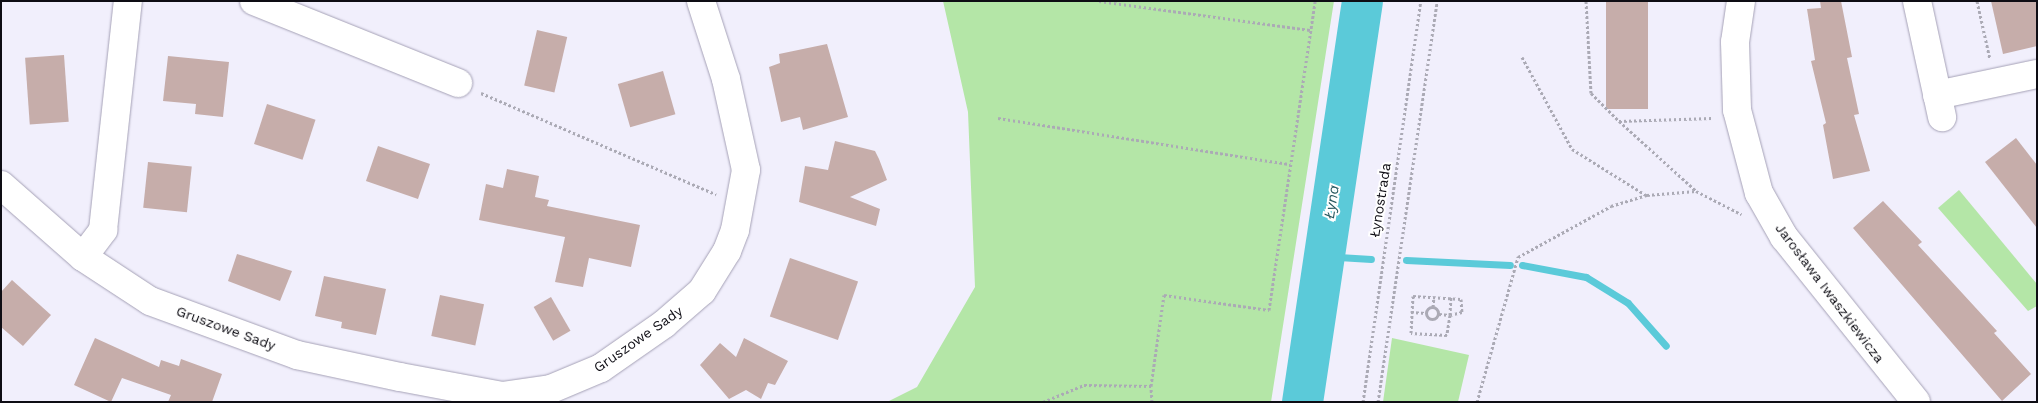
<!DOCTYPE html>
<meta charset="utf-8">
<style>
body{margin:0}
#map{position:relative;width:2038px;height:403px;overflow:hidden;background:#f1effc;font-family:"Work Sans",sans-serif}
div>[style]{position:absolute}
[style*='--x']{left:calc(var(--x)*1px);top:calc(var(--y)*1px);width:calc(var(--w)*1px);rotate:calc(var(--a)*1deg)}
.green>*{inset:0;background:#b4e6a7}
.stream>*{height:7px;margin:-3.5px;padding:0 3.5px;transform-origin:3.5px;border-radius:3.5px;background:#5bcad9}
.river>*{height:41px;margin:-20.5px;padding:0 20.5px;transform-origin:20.5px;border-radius:20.5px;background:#5bcad9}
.building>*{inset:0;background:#c6adaa;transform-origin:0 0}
.path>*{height:3px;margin-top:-1.5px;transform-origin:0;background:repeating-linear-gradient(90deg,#abaab5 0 2.5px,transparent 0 5px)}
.path>.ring{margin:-1.5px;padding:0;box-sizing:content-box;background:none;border:3px solid #abaab5;border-radius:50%}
.roads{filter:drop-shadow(0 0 1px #a5a1b6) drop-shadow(0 0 1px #a5a1b6)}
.minor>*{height:28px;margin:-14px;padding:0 14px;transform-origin:14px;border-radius:14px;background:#fff}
span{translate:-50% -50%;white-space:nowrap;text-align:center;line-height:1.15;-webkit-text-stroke:4px #fff;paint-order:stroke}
.street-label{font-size:14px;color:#0e0d14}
.water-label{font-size:15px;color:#28585f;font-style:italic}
.frame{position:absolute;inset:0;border:2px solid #0e0d14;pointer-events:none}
</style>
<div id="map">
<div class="green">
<i style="clip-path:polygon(943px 1px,1334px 1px,1271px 402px,887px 402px,917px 387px,975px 287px,968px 112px)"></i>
<i style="clip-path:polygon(1959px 190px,2037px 284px,2037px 306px,2028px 311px,1938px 208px)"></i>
<i style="clip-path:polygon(1392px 338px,1469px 355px,1458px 402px,1383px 402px)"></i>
</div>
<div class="stream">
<i style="--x:1322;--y:256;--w:49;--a:3.5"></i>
<i style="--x:1406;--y:260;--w:104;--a:2.8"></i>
<i style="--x:1522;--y:265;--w:65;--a:10.6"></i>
<i style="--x:1586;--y:277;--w:49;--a:31.8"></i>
<i style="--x:1628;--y:303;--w:57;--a:48.5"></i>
</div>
<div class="river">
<i style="--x:1302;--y:402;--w:405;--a:-81.5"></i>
</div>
<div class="building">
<i style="left:1606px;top:1px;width:42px;height:108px"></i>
<i style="clip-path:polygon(1820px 1px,1841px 1px,1852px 57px,1847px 58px,1859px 114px,1854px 115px,1870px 171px,1833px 179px,1823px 125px,1826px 123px,1811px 61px,1815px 60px,1807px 9px,1821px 8px)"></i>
<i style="clip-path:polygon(1991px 1px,2037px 1px,2037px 46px,2003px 54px)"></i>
<i style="left:537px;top:30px;width:31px;height:57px;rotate:13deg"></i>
<i style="clip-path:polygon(827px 44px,848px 117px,803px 130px,800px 117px,781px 122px,769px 67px,780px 63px,779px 54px)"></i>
<i style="left:64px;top:55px;width:67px;height:39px;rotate:86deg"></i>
<i style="clip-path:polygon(168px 56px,229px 62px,223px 117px,195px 114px,196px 104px,163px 101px)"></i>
<i style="left:663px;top:71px;width:45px;height:47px;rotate:74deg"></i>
<i style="left:267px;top:104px;width:51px;height:42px;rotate:18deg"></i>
<i style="clip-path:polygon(2016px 138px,2037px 165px,2037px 228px,1985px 162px)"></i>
<i style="clip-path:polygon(835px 141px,875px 151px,879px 159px,887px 180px,850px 197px,880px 209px,876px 226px,799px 202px,805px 166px,828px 170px)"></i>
<i style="left:378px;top:146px;width:55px;height:37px;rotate:19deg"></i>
<i style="left:148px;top:162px;width:44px;height:46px;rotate:6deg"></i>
<i style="clip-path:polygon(507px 169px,539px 176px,535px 197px,549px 200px,547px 206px,640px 225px,631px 267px,589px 258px,583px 287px,555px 282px,565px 237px,479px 220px,486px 184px,503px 188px)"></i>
<i style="clip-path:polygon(1883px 201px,1922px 242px,1918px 245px,1997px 331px,1994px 333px,2031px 374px,2002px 401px,1853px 228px)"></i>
<i style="clip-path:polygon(237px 254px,292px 271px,280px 301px,228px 281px)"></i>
<i style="left:790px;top:258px;width:72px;height:62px;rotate:19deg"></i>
<i style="clip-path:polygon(324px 276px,386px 289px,376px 335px,341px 328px,342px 322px,315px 316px)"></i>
<i style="clip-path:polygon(12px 280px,51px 315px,23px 346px,1px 327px,1px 292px)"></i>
<i style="left:440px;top:295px;width:45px;height:42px;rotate:12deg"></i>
<i style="left:551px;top:297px;width:39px;height:20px;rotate:60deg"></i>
<i style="clip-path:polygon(95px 338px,159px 367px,161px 360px,179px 366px,181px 359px,222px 374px,212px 402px,168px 402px,171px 395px,122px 378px,111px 402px,74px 385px)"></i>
<i style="clip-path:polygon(744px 338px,788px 361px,775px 385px,768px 383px,761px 399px,746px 390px,729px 399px,700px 365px,720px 343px,736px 357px)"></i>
</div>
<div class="path">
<i style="--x:1099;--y:1;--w:213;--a:7.8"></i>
<i style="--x:1586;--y:1;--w:92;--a:86.9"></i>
<i style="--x:1591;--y:93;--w:40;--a:45"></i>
<i style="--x:1619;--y:121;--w:93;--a:-1.8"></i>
<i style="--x:1977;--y:1;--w:59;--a:77.4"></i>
<i style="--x:1522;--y:57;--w:105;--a:61.5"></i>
<i style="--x:1572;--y:149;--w:87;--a:31.9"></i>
<i style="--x:481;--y:93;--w:256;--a:23.3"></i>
<i style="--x:998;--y:118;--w:296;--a:9"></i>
<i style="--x:1619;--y:121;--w:103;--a:42.2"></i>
<i style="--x:1413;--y:296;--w:48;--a:3.6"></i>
<i style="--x:1461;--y:299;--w:13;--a:86"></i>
<i style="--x:1462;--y:312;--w:12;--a:166"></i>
<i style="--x:1450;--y:315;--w:20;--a:99"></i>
<i style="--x:1447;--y:335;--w:36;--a:-177"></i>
<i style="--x:1411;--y:333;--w:37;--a:-87"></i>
<i class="ring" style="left:1426px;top:307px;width:9px;height:9px"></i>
<i style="--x:1433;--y:307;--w:11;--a:-85"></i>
<i style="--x:1411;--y:312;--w:15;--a:4"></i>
<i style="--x:1439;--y:314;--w:11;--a:5"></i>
<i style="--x:1450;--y:315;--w:18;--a:-87"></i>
<i style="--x:1043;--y:402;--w:44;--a:-22.5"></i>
<i style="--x:1084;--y:385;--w:67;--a:0.9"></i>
<i style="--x:1152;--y:402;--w:16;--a:-94"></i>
<i style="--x:1151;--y:386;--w:92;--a:-81.9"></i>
<i style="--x:1164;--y:295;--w:106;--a:8.1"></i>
<i style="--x:1269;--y:310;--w:312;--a:-81.5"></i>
<i style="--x:1363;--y:402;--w:405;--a:-81.8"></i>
<i style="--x:1378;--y:402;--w:405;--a:-81.6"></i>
<i style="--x:1477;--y:402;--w:151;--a:-74.2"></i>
<i style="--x:1518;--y:257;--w:106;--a:-28.7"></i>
<i style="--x:1611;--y:206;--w:38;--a:-17"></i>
<i style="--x:1647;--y:195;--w:49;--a:-4.7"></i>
<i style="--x:1696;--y:191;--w:51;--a:27.1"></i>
</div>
<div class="roads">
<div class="minor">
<i style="--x:254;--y:1;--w:220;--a:21.9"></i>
<i style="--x:1741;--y:1;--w:41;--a:98.3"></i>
<i style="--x:1735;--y:42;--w:68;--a:88.3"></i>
<i style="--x:1737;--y:110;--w:86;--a:75.2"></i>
<i style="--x:1759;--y:193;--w:51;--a:60.4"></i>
<i style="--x:1784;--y:237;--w:211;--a:51.3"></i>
<i style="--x:1917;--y:1;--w:119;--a:77.8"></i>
<i style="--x:1937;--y:95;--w:102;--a:-11.9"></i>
<i style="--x:1;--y:185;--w:109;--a:41.3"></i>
<i style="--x:83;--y:257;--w:80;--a:33.3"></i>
<i style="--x:150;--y:301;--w:157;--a:20.2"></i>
<i style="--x:297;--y:355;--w:105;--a:12.1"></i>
<i style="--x:400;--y:377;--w:104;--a:10.6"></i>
<i style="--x:502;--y:396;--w:49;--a:-8.1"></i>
<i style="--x:551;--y:389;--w:54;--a:-22.8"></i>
<i style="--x:601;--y:368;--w:77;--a:-34.9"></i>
<i style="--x:664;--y:324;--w:50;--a:-41"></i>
<i style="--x:702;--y:291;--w:47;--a:-58"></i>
<i style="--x:727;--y:251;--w:22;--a:-69"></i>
<i style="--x:735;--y:230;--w:61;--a:-79.6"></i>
<i style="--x:746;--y:170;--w:93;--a:-102.4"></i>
<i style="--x:726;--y:79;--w:82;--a:-107.8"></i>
<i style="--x:83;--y:257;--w:34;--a:-53"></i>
<i style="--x:103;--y:230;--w:230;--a:-83.8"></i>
</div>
</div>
<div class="street-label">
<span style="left:1380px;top:200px;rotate:-81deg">Łynostrada</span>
<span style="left:1830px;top:293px;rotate:53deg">Jarosława Iwaszkiewicza</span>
<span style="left:226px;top:328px;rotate:20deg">Gruszowe Sady</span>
<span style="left:638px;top:339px;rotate:-35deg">Gruszowe Sady</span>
</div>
<div class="water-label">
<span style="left:1332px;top:202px;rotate:-81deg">Łyna</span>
</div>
<div class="frame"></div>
</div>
